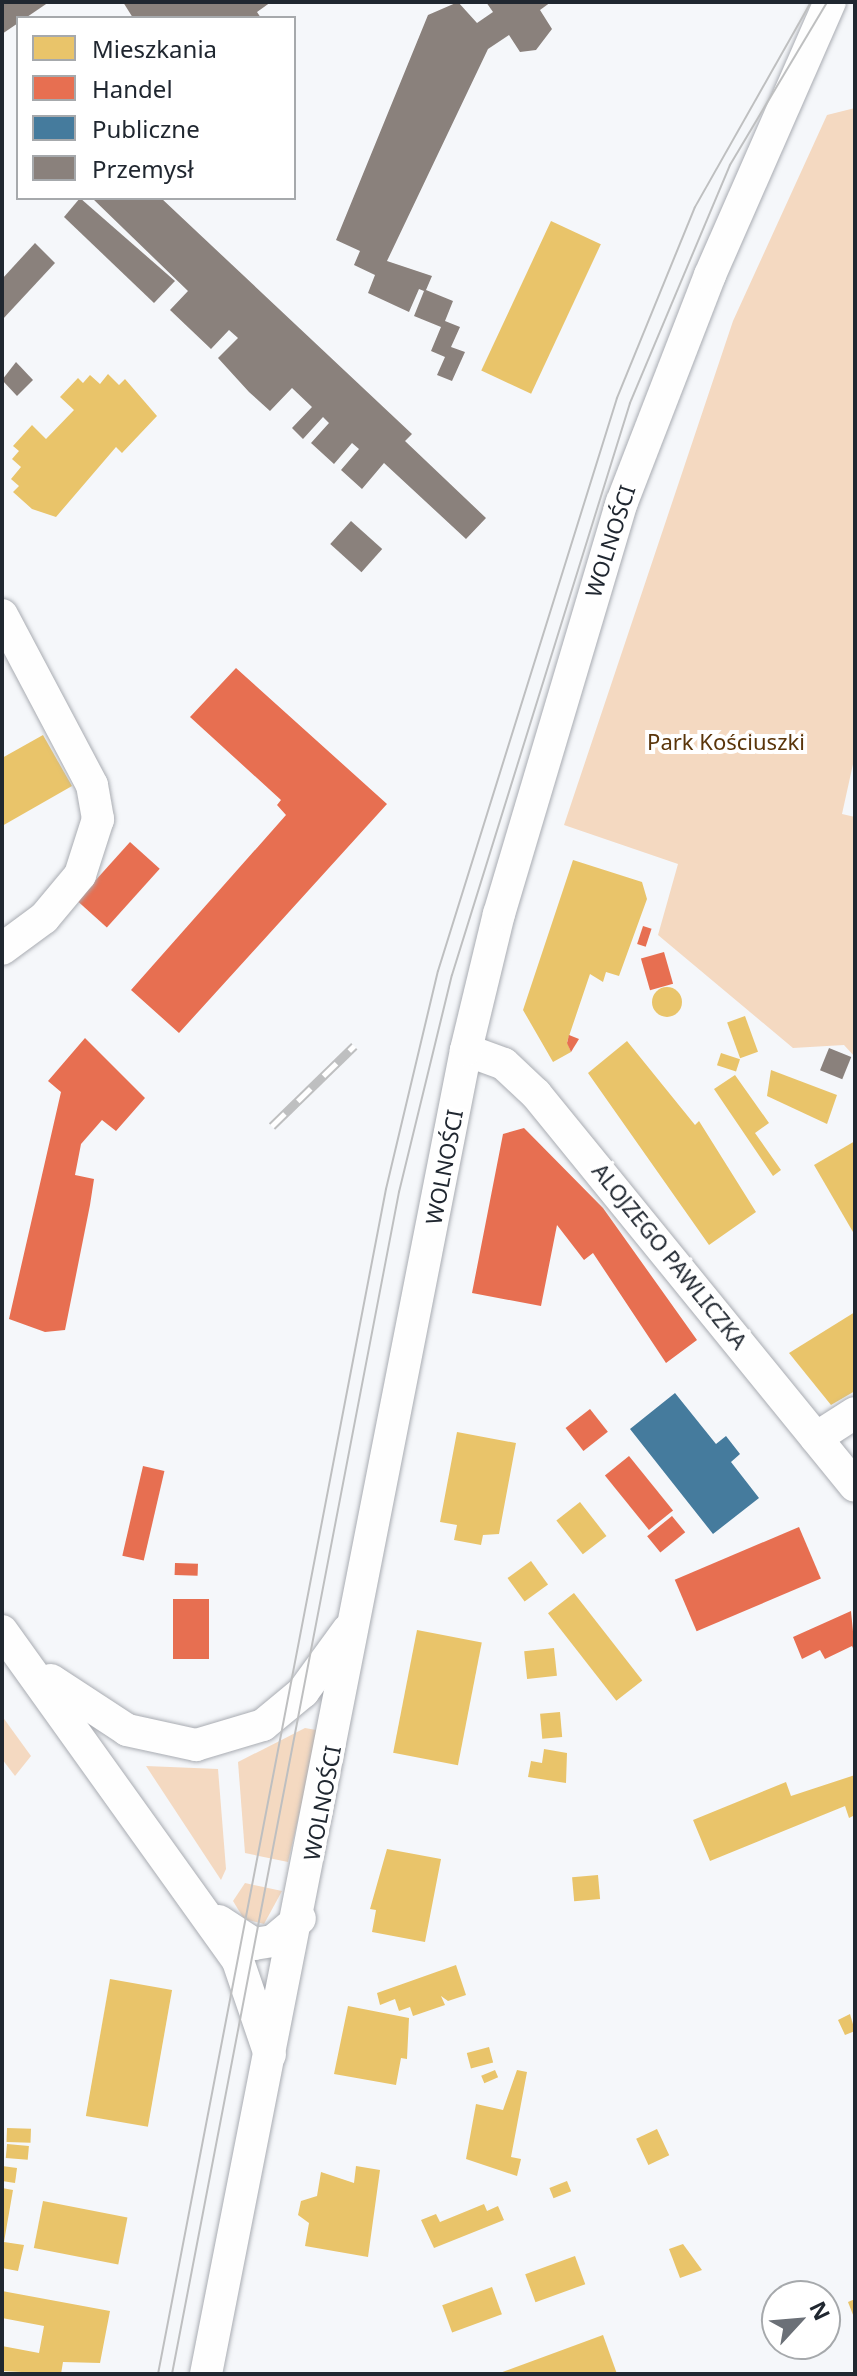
<!DOCTYPE html>
<meta charset="utf-8">
<style>
body{margin:0}
#map{position:relative;width:857px;height:2376px;overflow:hidden;background:#f5f7fa;font-family:"Noto Sans",sans-serif}
div>[style]{position:absolute}
[style*='--x']{left:calc(var(--x)*1px);top:calc(var(--y)*1px);width:calc(var(--w)*1px);rotate:calc(var(--a)*1deg)}
.green>*{inset:0;background:#f4d9c1}
.homes>*{inset:0;background:#e9c46a;transform-origin:0 0}
.round{border-radius:50%}
.shops>*{inset:0;background:#e76f51;transform-origin:0 0}
.public>*{inset:0;background:#457b9d}
.industry>*{inset:0;background:#8a817c;transform-origin:0 0}
.roads{filter:drop-shadow(0 0 2px #a9acb2) drop-shadow(0 0 2px #a9acb2)}
.minor>*{height:32px;margin:-16px;padding:0 16px;transform-origin:16px;border-radius:16px;background:#fefefe}
.tram>*{height:2px;margin:-1px;padding:0 1px;transform-origin:1px;border-radius:1px;background:#bebfc0}
.rail>*{height:9px;margin-top:-4.5px;transform-origin:0;background:repeating-linear-gradient(90deg,#fff 0 18px,#bebfc0 0 36px);box-sizing:border-box;border-block:2px solid #bebfc0}
span{translate:-50% -50%;white-space:nowrap;text-align:center;line-height:1.15;-webkit-text-stroke:8px #fff;paint-order:stroke}
.street-label{font-size:22px;color:#202730}
.park-label{font-size:22px;color:#5a350a}
.frame{position:absolute;inset:0;border:4px solid #202730;pointer-events:none}
.legend{position:absolute;left:16px;top:16px;width:280px;height:184px;box-sizing:border-box;background:#fff;border:2px solid #a6a9ac;margin:0;padding:10px 14px;list-style:none;font-size:24px;color:#202730}
.legend li{display:flex;align-items:center;gap:16px;height:40px}
.legend b{width:40px;border:2px solid #a6a9ac}
.north{position:absolute;left:761px;top:2280px;width:80px;height:80px;box-sizing:border-box;background:#fff;border:2px solid #a6a9ac;border-radius:50%;rotate:64deg;font-size:22px;font-weight:700;line-height:32px;text-align:center;color:#202730}
.north::after{content:'';display:block;margin:auto;width:28px;height:36px;background:#6b7077;clip-path:polygon(50% 0,100% 100%,50% 72%,0 100%)}
</style>
<div id="map">
<div class="green">
<i style="clip-path:polygon(855px 108px,855px 755px,842px 814px,855px 817px,855px 1057px,844px 1045px,793px 1048px,658px 935px,678px 864px,564px 825px,733px 321px,827px 115px)"></i>
<i style="clip-path:polygon(2px 1716px,31px 1756px,15px 1776px,2px 1759px)"></i>
<i style="clip-path:polygon(305px 1728px,316px 1730px,317px 1739px,288px 1862px,245px 1853px,238px 1762px)"></i>
<i style="clip-path:polygon(146px 1766px,218px 1769px,226px 1869px,221px 1880px)"></i>
<i style="clip-path:polygon(245px 1883px,282px 1891px,264px 1924px,244px 1919px,233px 1901px)"></i>
</div>
<div class="homes">
<i style="left:551px;top:221px;width:55px;height:165px;rotate:25deg"></i>
<i style="clip-path:polygon(108px 374px,119px 385px,125px 379px,157px 416px,122px 453px,116px 447px,56px 517px,32px 509px,13px 492px,19px 486px,11px 479px,21px 467px,12px 459px,19px 451px,13px 446px,32px 425px,46px 439px,74px 410px,60px 397px,78px 378px,83px 383px,90px 375px,100px 384px)"></i>
<i style="clip-path:polygon(43px 735px,72px 786px,2px 826px,2px 758px)"></i>
<i style="clip-path:polygon(573px 860px,642px 882px,647px 899px,619px 976px,606px 972px,603px 982px,590px 974px,567px 1042px,571px 1052px,553px 1062px,523px 1010px)"></i>
<i class="round" style="left:652px;top:987px;width:30px;height:30px"></i>
<i style="left:745px;top:1016px;width:38px;height:19px;rotate:70deg"></i>
<i style="clip-path:polygon(627px 1041px,695px 1125px,699px 1121px,756px 1212px,709px 1245px,588px 1073px)"></i>
<i style="left:721px;top:1053px;width:20px;height:13px;rotate:18deg"></i>
<i style="clip-path:polygon(771px 1070px,837px 1095px,827px 1124px,767px 1096px)"></i>
<i style="clip-path:polygon(735px 1075px,769px 1123px,755px 1133px,781px 1170px,773px 1176px,714px 1089px)"></i>
<i style="clip-path:polygon(855px 1141px,855px 1231px,853px 1232px,814px 1165px)"></i>
<i style="clip-path:polygon(855px 1312px,855px 1391px,831px 1405px,789px 1353px)"></i>
<i style="clip-path:polygon(457px 1432px,516px 1443px,499px 1534px,483px 1535px,481px 1545px,454px 1540px,457px 1525px,440px 1522px)"></i>
<i style="left:580px;top:1502px;width:43px;height:30px;rotate:52deg"></i>
<i style="left:531px;top:1561px;width:29px;height:29px;rotate:54deg"></i>
<i style="left:574px;top:1593px;width:111px;height:33px;rotate:52deg"></i>
<i style="left:417px;top:1630px;width:66px;height:125px;rotate:11deg"></i>
<i style="left:554px;top:1648px;width:28px;height:30px;rotate:84deg"></i>
<i style="left:560px;top:1712px;width:25px;height:20px;rotate:85deg"></i>
<i style="clip-path:polygon(544px 1749px,567px 1753px,566px 1783px,528px 1777px,531px 1761px,542px 1763px)"></i>
<i style="clip-path:polygon(855px 1775px,855px 1815px,849px 1818px,845px 1806px,710px 1861px,693px 1820px,786px 1782px,791px 1796px)"></i>
<i style="clip-path:polygon(387px 1849px,441px 1859px,425px 1942px,372px 1932px,376px 1910px,370px 1909px)"></i>
<i style="left:598px;top:1875px;width:24px;height:26px;rotate:85deg"></i>
<i style="clip-path:polygon(456px 1965px,466px 1995px,448px 2001px,441px 1996px,445px 2005px,413px 2016px,410px 2007px,399px 2011px,395px 1999px,380px 2005px,377px 1993px)"></i>
<i style="left:110px;top:1979px;width:63px;height:139px;rotate:10deg"></i>
<i style="clip-path:polygon(348px 2006px,409px 2018px,407px 2059px,401px 2058px,396px 2085px,334px 2074px)"></i>
<i style="clip-path:polygon(850px 2014px,855px 2031px,845px 2035px,838px 2020px)"></i>
<i style="left:489px;top:2047px;width:16px;height:23px;rotate:75deg"></i>
<i style="left:495px;top:2070px;width:8px;height:15px;rotate:67deg"></i>
<i style="clip-path:polygon(517px 2070px,527px 2072px,511px 2157px,521px 2159px,517px 2176px,466px 2159px,476px 2104px,503px 2110px)"></i>
<i style="left:7px;top:2128px;width:24px;height:14px;rotate:2deg"></i>
<i style="left:657px;top:2129px;width:29px;height:23px;rotate:65deg"></i>
<i style="left:7px;top:2144px;width:22px;height:14px;rotate:5deg"></i>
<i style="clip-path:polygon(2px 2166px,17px 2168px,15px 2183px,2px 2181px)"></i>
<i style="clip-path:polygon(356px 2166px,380px 2170px,368px 2257px,305px 2246px,309px 2223px,298px 2215px,301px 2201px,317px 2196px,321px 2172px,354px 2183px)"></i>
<i style="left:567px;top:2181px;width:11px;height:19px;rotate:68deg"></i>
<i style="clip-path:polygon(2px 2188px,13px 2190px,4px 2242px,24px 2245px,18px 2271px,2px 2268px)"></i>
<i style="left:43px;top:2201px;width:86px;height:48px;rotate:11deg"></i>
<i style="clip-path:polygon(484px 2204px,487px 2211px,498px 2206px,504px 2220px,434px 2248px,421px 2220px,436px 2214px,440px 2222px)"></i>
<i style="clip-path:polygon(683px 2244px,702px 2270px,680px 2278px,669px 2249px)"></i>
<i style="left:575px;top:2256px;width:30px;height:53px;rotate:70deg"></i>
<i style="left:492px;top:2287px;width:29px;height:53px;rotate:70deg"></i>
<i style="clip-path:polygon(2px 2291px,110px 2311px,100px 2363px,63px 2362px,61px 2374px,2px 2371px,2px 2346px,39px 2353px,44px 2326px,2px 2318px)"></i>
<i style="clip-path:polygon(855px 2299px,855px 2320px,848px 2302px)"></i>
<i style="clip-path:polygon(603px 2335px,617px 2374px,497px 2374px)"></i>
</div>
<div class="shops">
<i style="clip-path:polygon(236px 668px,387px 804px,179px 1033px,131px 990px,286px 815px,277px 805px,281px 800px,190px 717px)"></i>
<i style="left:130px;top:842px;width:40px;height:79px;rotate:42deg"></i>
<i style="left:643px;top:926px;width:9px;height:19px;rotate:18deg"></i>
<i style="left:664px;top:952px;width:33px;height:24px;rotate:74deg"></i>
<i style="clip-path:polygon(569px 1035px,579px 1039px,571px 1052px,567px 1043px)"></i>
<i style="clip-path:polygon(85px 1038px,145px 1098px,116px 1131px,102px 1120px,81px 1144px,75px 1175px,94px 1179px,90px 1205px,65px 1330px,45px 1332px,9px 1319px,61px 1092px,48px 1081px)"></i>
<i style="clip-path:polygon(524px 1128px,603px 1208px,697px 1340px,666px 1363px,593px 1253px,584px 1260px,557px 1225px,541px 1306px,472px 1293px,503px 1134px)"></i>
<i style="left:590px;top:1409px;width:29px;height:31px;rotate:52deg"></i>
<i style="left:629px;top:1456px;width:70px;height:31px;rotate:51deg"></i>
<i style="left:143px;top:1466px;width:22px;height:92px;rotate:13deg"></i>
<i style="left:672px;top:1516px;width:21px;height:32px;rotate:51deg"></i>
<i style="left:799px;top:1527px;width:56px;height:135px;rotate:67deg"></i>
<i style="left:175px;top:1563px;width:23px;height:12px;rotate:2deg"></i>
<i style="left:173px;top:1599px;width:36px;height:60px"></i>
<i style="clip-path:polygon(851px 1611px,855px 1652px,852px 1646px,825px 1659px,820px 1650px,802px 1659px,793px 1637px)"></i>
</div>
<div class="public">
<i style="clip-path:polygon(675px 1393px,716px 1444px,726px 1436px,740px 1454px,731px 1462px,759px 1498px,713px 1534px,630px 1429px)"></i>
</div>
<div class="industry">
<i style="clip-path:polygon(2px 2px,49px 2px,2px 34px)"></i>
<i style="clip-path:polygon(123px 2px,271px 2px,257px 12px,261px 18px,133px 18px)"></i>
<i style="clip-path:polygon(458px 2px,477px 23px,493px 12px,486px 2px,551px 2px,540px 10px,552px 29px,536px 50px,520px 52px,509px 35px,488px 49px,387px 261px,432px 276px,426px 290px,453px 301px,445px 321px,460px 327px,451px 347px,465px 352px,452px 381px,437px 375px,445px 357px,431px 351px,441px 327px,414px 316px,424px 291px,419px 289px,409px 312px,368px 293px,375px 275px,354px 265px,360px 251px,336px 240px,428px 15px)"></i>
<i style="clip-path:polygon(80px 198px,175px 281px,154px 303px,64px 217px)"></i>
<i style="clip-path:polygon(92px 198px,161px 198px,412px 434px,405px 441px,486px 518px,466px 539px,384px 463px,362px 489px,341px 470px,359px 449px,352px 443px,334px 464px,311px 443px,329px 423px,323px 417px,303px 439px,292px 428px,312px 407px,292px 388px,270px 411px,249px 392px,218px 358px,238px 338px,229px 330px,211px 349px,170px 310px,188px 291px)"></i>
<i style="clip-path:polygon(35px 243px,55px 263px,2px 320px,2px 279px)"></i>
<i style="clip-path:polygon(16px 362px,33px 380px,17px 396px,2px 380px)"></i>
<i style="left:351px;top:521px;width:42px;height:31px;rotate:42deg"></i>
<i style="left:829px;top:1048px;width:24px;height:24px;rotate:22deg"></i>
</div>
<div class="roads">
<div class="minor">
<i style="--x:2;--y:615;--w:192;--a:62.1"></i>
<i style="--x:92;--y:785;--w:35;--a:80"></i>
<i style="--x:98;--y:819;--w:59;--a:107.8"></i>
<i style="--x:80;--y:875;--w:56;--a:129.9"></i>
<i style="--x:44;--y:918;--w:52;--a:143.6"></i>
<i style="--x:466;--y:1050;--w:40;--a:20.2"></i>
<i style="--x:504;--y:1064;--w:44;--a:43.2"></i>
<i style="--x:536;--y:1094;--w:505;--a:50.86"></i>
<i style="--x:816;--y:1438;--w:46;--a:-32.7"></i>
<i style="--x:2;--y:1631;--w:406;--a:54.4"></i>
<i style="--x:238;--y:1961;--w:99;--a:71.2"></i>
<i style="--x:51;--y:1680;--w:91;--a:33.3"></i>
<i style="--x:127;--y:1730;--w:71;--a:12.3"></i>
<i style="--x:196;--y:1745;--w:70;--a:-16.6"></i>
<i style="--x:263;--y:1725;--w:52;--a:-39.5"></i>
<i style="--x:303;--y:1692;--w:77;--a:-54"></i>
<i style="--x:219;--y:1921;--w:42;--a:33.3"></i>
<i style="--x:254;--y:1944;--w:19;--a:-9"></i>
<i style="--x:273;--y:1941;--w:35;--a:-40"></i>
<i style="--x:206;--y:2374;--w:1349;--a:-78.89"></i>
<i style="--x:466;--y:1050;--w:140;--a:-76.4"></i>
<i style="--x:499;--y:914;--w:430;--a:-73.4"></i>
<i style="--x:622;--y:502;--w:243;--a:-68.8"></i>
<i style="--x:710;--y:275;--w:298;--a:-66.3"></i>
</div>
</div>
<div class="tram">
<i style="--x:158;--y:2374;--w:1207;--a:-79.11"></i>
<i style="--x:386;--y:1189;--w:224;--a:-76.6"></i>
<i style="--x:438;--y:971;--w:600;--a:-72.65"></i>
<i style="--x:617;--y:398;--w:206;--a:-67.8"></i>
<i style="--x:695;--y:207;--w:236;--a:-60.5"></i>
<i style="--x:172;--y:2374;--w:1204;--a:-79.13"></i>
<i style="--x:399;--y:1192;--w:223;--a:-76.3"></i>
<i style="--x:452;--y:975;--w:599;--a:-72.71"></i>
<i style="--x:630;--y:403;--w:258;--a:-67.2"></i>
<i style="--x:730;--y:165;--w:190;--a:-59.2"></i>
</div>
<div class="rail">
<i style="--x:272;--y:1126;--w:115;--a:-44.3"></i>
</div>
<div class="street-label">
<span style="left:610px;top:541px;rotate:-72deg">WOLNOŚCI</span>
<span style="left:444px;top:1167px;rotate:-79deg">WOLNOŚCI</span>
<span style="left:670px;top:1256px;rotate:51deg">ALOJZEGO PAWLICZKA</span>
<span style="left:322px;top:1803px;rotate:-79deg">WOLNOŚCI</span>
</div>
<div class="park-label">
<span style="left:726px;top:742px">Park Kościuszki</span>
</div>
<div class="frame"></div>
<ul class="legend">
<li><b style="height:22px;background:#e9c46a"></b>Mieszkania</li>
<li><b style="height:22px;background:#e76f51"></b>Handel</li>
<li><b style="height:22px;background:#457b9d"></b>Publiczne</li>
<li><b style="height:22px;background:#8a817c"></b>Przemysł</li>
</ul>
<div class="north">N</div>
</div>
